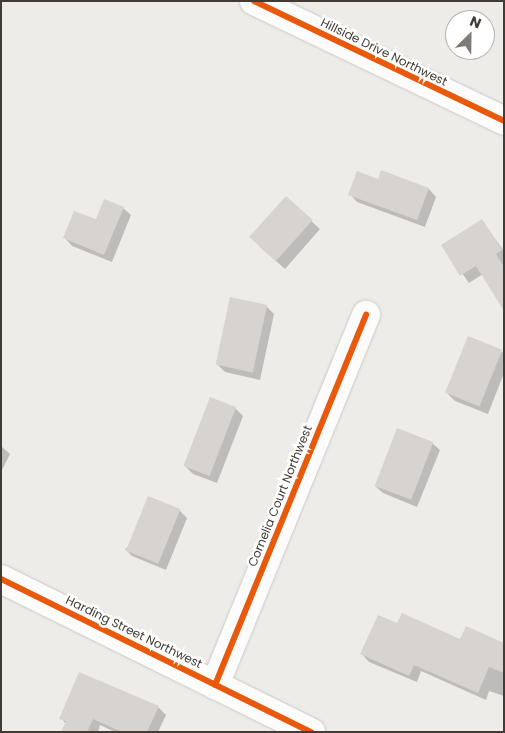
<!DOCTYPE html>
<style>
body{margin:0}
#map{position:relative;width:505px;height:733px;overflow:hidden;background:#eeece9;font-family:Poppins,sans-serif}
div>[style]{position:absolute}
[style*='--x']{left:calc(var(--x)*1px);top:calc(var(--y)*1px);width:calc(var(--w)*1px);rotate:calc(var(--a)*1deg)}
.shadow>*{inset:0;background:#0003}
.building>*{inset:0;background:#d6d3d0;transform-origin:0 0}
.roads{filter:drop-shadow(0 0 1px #cbc8c5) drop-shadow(0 0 1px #cbc8c5)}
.minor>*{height:28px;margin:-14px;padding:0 14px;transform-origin:14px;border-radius:14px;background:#fcfcfc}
.cycleway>*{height:6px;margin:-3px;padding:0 3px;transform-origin:3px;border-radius:3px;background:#e8590c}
span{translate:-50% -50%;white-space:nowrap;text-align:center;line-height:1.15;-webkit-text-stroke:5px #fff;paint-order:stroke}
.street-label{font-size:12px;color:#433c36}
.frame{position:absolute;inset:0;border:2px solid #433c36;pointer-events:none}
.north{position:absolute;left:445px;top:10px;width:50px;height:50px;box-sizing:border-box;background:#fff;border:1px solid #b4b1af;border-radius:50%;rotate:23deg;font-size:14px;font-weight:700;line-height:20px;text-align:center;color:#433c36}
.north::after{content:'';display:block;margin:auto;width:18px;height:22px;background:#7f7a75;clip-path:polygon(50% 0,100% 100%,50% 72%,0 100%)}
</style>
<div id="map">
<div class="shadow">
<i style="clip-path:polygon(382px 172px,429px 189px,436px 197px,425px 227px,357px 202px,350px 194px,379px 180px)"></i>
<i style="clip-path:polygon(286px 198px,320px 229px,285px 269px,259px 246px)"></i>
<i style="clip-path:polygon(123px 208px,131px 215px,112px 262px,72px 246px,65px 238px)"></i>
<i style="clip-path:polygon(482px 221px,504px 251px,504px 296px,483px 274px,469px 283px,442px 245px)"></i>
<i style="clip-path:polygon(266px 306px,274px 314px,260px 380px,225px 372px,217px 364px)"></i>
<i style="clip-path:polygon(469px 338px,504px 353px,504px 373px,488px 414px,455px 401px,447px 393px)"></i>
<i style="clip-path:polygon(235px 408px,243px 416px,217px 483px,193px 474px,185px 466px)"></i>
<i style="clip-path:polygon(432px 443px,440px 450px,417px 507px,383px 493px,375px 486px)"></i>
<i style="clip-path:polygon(1px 446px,10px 454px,1px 472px)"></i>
<i style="clip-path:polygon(179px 510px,187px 518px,166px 570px,132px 556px,125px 549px)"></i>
<i style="clip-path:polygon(398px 625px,461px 641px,504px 644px,504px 696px,489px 691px,486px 700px,421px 671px,417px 682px,369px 662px,362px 654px)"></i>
<i style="clip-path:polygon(158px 707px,166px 715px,158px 732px,115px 732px,100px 725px,98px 732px,63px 732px,66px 724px,61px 718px)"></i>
</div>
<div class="building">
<i style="clip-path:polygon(381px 170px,429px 188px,417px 220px,348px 195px,357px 171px,378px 179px)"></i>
<i style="left:286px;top:196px;width:36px;height:55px;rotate:42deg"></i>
<i style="clip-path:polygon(104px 199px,124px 207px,104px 255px,63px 238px,74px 211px,96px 219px)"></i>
<i style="clip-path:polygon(482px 219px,502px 250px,496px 254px,504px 267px,504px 311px,476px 266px,460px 276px,441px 245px)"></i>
<i style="left:230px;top:297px;width:38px;height:69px;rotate:12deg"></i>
<i style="left:468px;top:336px;width:37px;height:61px;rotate:22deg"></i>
<i style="left:210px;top:397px;width:28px;height:74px;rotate:21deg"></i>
<i style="left:397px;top:428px;width:39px;height:62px;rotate:21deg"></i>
<i style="left:148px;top:496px;width:35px;height:59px;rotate:22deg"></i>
<i style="clip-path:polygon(402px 613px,460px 639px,466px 626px,504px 643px,504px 673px,489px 667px,478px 693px,414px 665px,409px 676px,360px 654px,378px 615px,397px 623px)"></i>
<i style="clip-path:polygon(79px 672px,159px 706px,147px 732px,122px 732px,93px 719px,87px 732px,61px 732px,66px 721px,59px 719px)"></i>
</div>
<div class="roads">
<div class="minor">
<i style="--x:254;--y:1;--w:277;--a:25.6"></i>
<i style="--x:1;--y:579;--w:346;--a:26.3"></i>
<i style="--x:215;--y:685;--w:400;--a:-67.8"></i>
</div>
</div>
<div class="cycleway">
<i style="--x:254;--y:1;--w:277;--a:25.6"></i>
<i style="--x:1;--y:579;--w:346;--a:26.3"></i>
<i style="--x:215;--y:685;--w:400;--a:-67.8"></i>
</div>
<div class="street-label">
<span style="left:384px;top:52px;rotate:26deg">Hillside Drive Northwest</span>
<span style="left:280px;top:496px;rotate:-68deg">Cornelia Court Northwest</span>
<span style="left:134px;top:632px;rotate:26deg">Harding Street Northwest</span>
</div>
<div class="frame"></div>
<div class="north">N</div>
</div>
